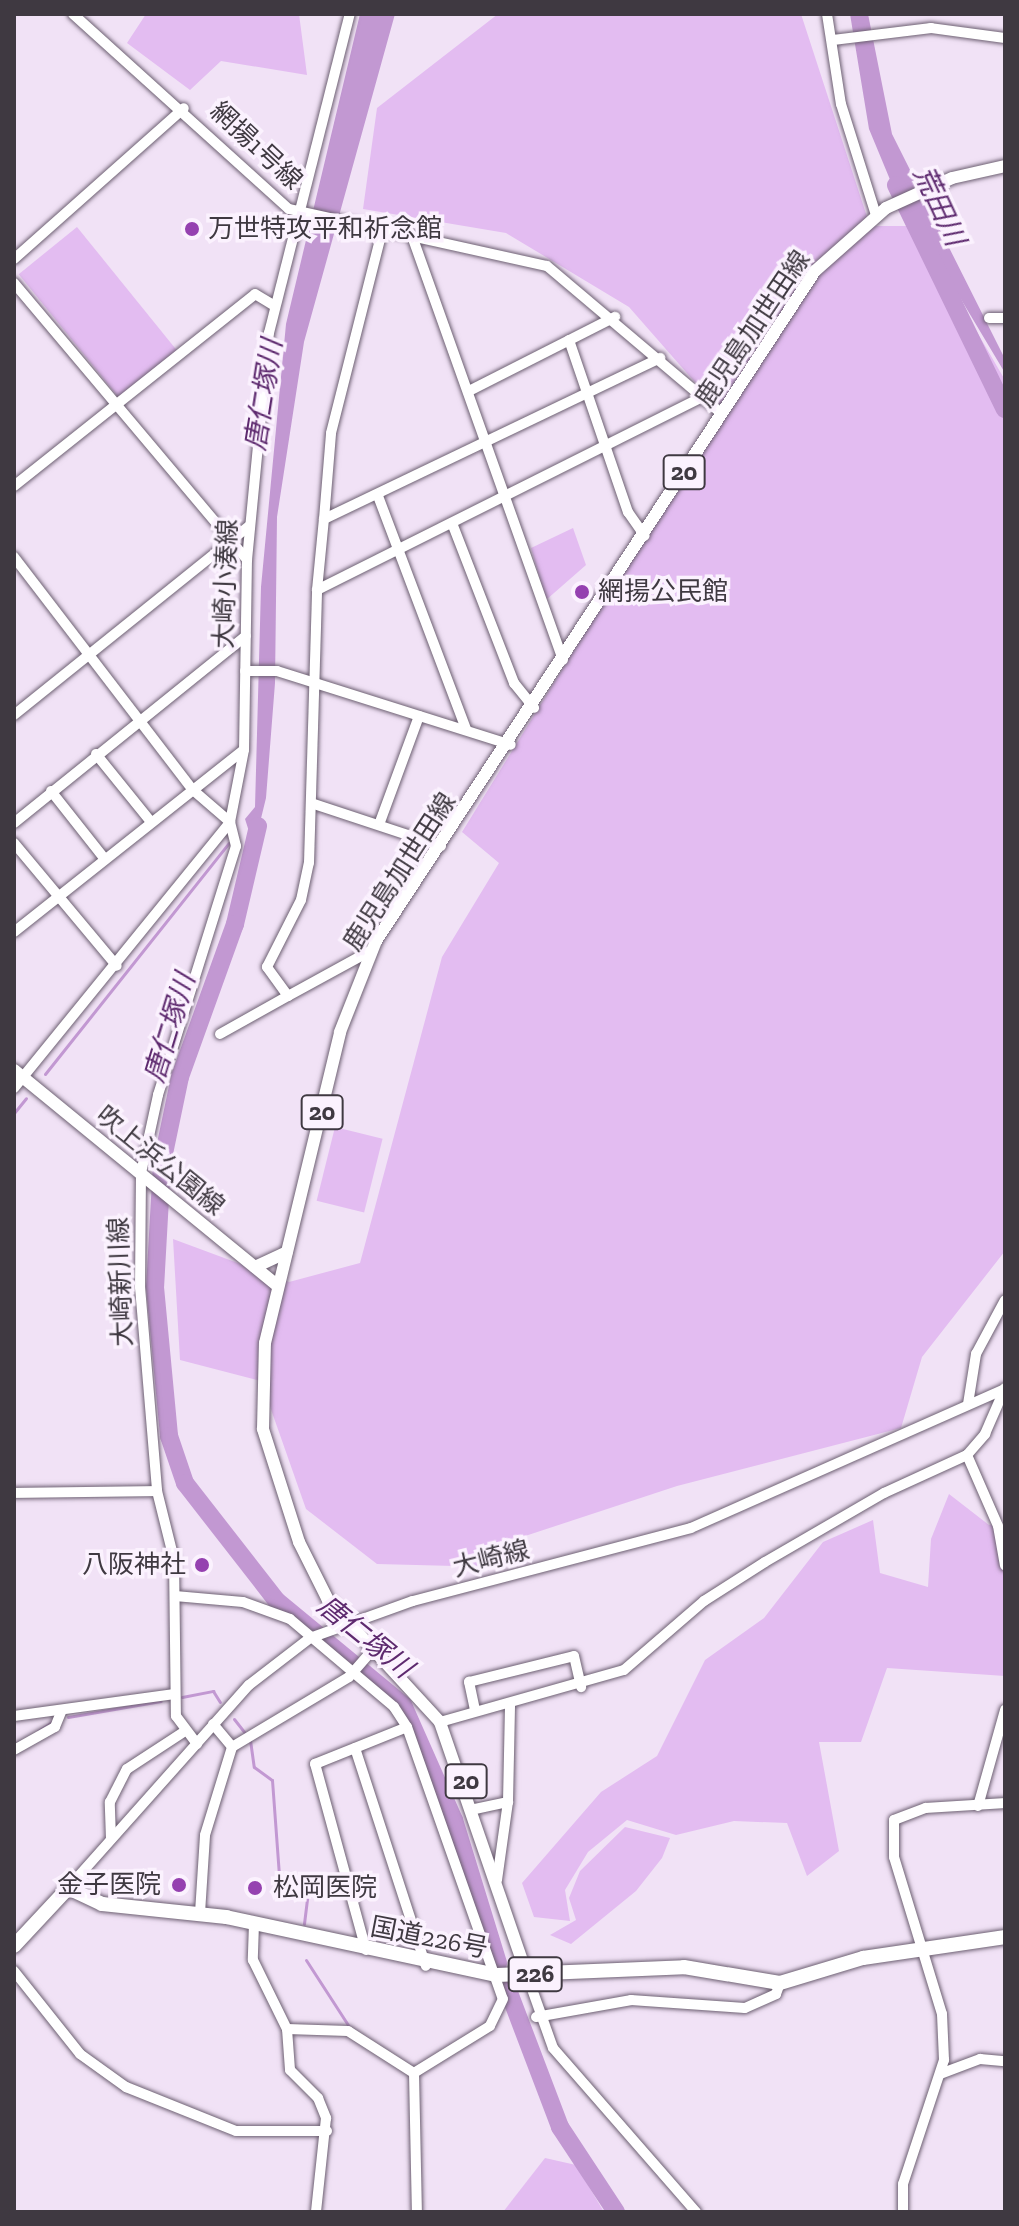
<!DOCTYPE html>
<meta charset="utf-8">
<style>
body{margin:0}
#map{position:relative;width:1019px;height:2226px;overflow:hidden;background:#f1e2f6;font-family:"Zilla Slab","Noto Sans JP",serif}
div>[style]{position:absolute}
[style*='--x']{left:calc(var(--x)*1px);top:calc(var(--y)*1px);width:calc(var(--w)*1px);rotate:calc(var(--a)*1deg)}
.green>*{inset:0;background:#e3bcf1;transform-origin:0 0}
.water>*{inset:0;background:#c298d2}
.stream>*{height:3px;margin:-1.5px;padding:0 1.5px;transform-origin:1.5px;border-radius:1.5px;background:#c298d2}
.river>*{height:18px;margin:-9px;padding:0 9px;transform-origin:9px;border-radius:9px;background:#c298d2}
.roads{filter:drop-shadow(0 0 2px #6d6072) drop-shadow(0 0 2px #6d6072)}
.minor>*{height:10px;margin:-5px;padding:0 5px;transform-origin:5px;border-radius:5px;background:#fff}
.major>*{height:12px;margin:-6px;padding:0 6px;transform-origin:6px;border-radius:6px;background:#fff}
.highway>*{height:14px;margin:-7px;padding:0 7px;transform-origin:7px;border-radius:7px;background:#fff}
.dots>*{width:22px;height:22px;translate:-50% -50%;box-sizing:border-box;border:4px solid #fbf2fe;border-radius:50%}
span{translate:-50% -50%;white-space:nowrap;text-align:center;line-height:1.15;-webkit-text-stroke:7px #fbf2fe;paint-order:stroke}
.shield-label span{padding:2px 6px;background:#fbf2fe;border:2px solid;border-radius:6px;-webkit-text-stroke-width:0}
.shield-label{font-size:24px;color:#3f3941;font-weight:700}
.street-label{font-size:26px;color:#3f3941}
.poi-label{font-size:26px;color:#3f3941}
.left{translate:0 -50%;text-align:left}
.right{translate:-100% -50%;text-align:right}
.water-label{font-size:28px;color:#5e2a6f;font-style:italic}
.frame{position:absolute;inset:0;border:16px solid #3f3941;pointer-events:none}
</style>
<div id="map">
<div class="green">
<i style="clip-path:polygon(146px 14px,299px 14px,307px 75px,221px 61px,190px 90px,127px 43px)"></i>
<i style="clip-path:polygon(498px 14px,801px 14px,870px 226px,915px 226px,1005px 380px,1005px 1251px,922px 1357px,901px 1428px,677px 1486px,513px 1540px,494px 1567px,377px 1564px,306px 1509px,261px 1381px,180px 1360px,173px 1239px,289px 1282px,360px 1263px,442px 957px,499px 863px,462px 832px,721px 412px,629px 307px,506px 233px,363px 209px,377px 108px)"></i>
<i style="left:77px;top:227px;width:163px;height:75px;rotate:51deg"></i>
<i style="clip-path:polygon(573px 528px,586px 565px,546px 600px,531px 548px)"></i>
<i style="left:335px;top:1127px;width:49px;height:76px;rotate:14deg"></i>
<i style="clip-path:polygon(949px 1494px,989px 1525px,1005px 1524px,1005px 1676px,887px 1668px,861px 1742px,819px 1742px,839px 1851px,807px 1876px,787px 1823px,734px 1821px,676px 1835px,627px 1820px,588px 1852px,565px 1890px,570px 1921px,534px 1917px,522px 1883px,601px 1792px,657px 1756px,705px 1660px,764px 1618px,823px 1542px,873px 1520px,880px 1573px,928px 1587px,931px 1539px)"></i>
<i style="clip-path:polygon(625px 1827px,670px 1838px,662px 1858px,636px 1891px,571px 1944px,550px 1935px,576px 1920px,569px 1898px,580px 1871px)"></i>
<i style="clip-path:polygon(545px 2158px,576px 2165px,604px 2212px,503px 2212px)"></i>
</div>
<div class="water">
<i style="clip-path:polygon(360px 14px,395px 14px,304px 342px,277px 517px,275px 683px,266px 798px,254px 847px,245px 819px,255px 807px,261px 587px,286px 324px)"></i>
<i style="clip-path:polygon(850px 14px,868px 14px,892px 134px,1005px 359px,1005px 373px,891px 182px,869px 129px)"></i>
</div>
<div class="stream">
<i style="--x:45;--y:1074;--w:295;--a:-51.5"></i>
<i style="--x:14;--y:1113;--w:19;--a:-51"></i>
<i style="--x:182;--y:1697;--w:32;--a:-11"></i>
<i style="--x:213;--y:1691;--w:13;--a:58"></i>
<i style="--x:68;--y:1717;--w:94;--a:-9.8"></i>
<i style="--x:234;--y:1719;--w:18;--a:52"></i>
<i style="--x:38;--y:1731;--w:17;--a:-33"></i>
<i style="--x:250;--y:1740;--w:27;--a:82"></i>
<i style="--x:254;--y:1767;--w:22;--a:36"></i>
<i style="--x:272;--y:1780;--w:96;--a:85.8"></i>
<i style="--x:279;--y:1876;--w:33;--a:27"></i>
<i style="--x:308;--y:1891;--w:33;--a:97"></i>
<i style="--x:306;--y:1960;--w:81;--a:57.1"></i>
</div>
<div class="river">
<i style="--x:896;--y:185;--w:249;--a:64.1"></i>
<i style="--x:258;--y:826;--w:101;--a:103.2"></i>
<i style="--x:235;--y:924;--w:163;--a:109.8"></i>
<i style="--x:180;--y:1077;--w:88;--a:101.8"></i>
<i style="--x:162;--y:1163;--w:124;--a:93.2"></i>
<i style="--x:155;--y:1287;--w:150;--a:84.6"></i>
<i style="--x:169;--y:1436;--w:50;--a:71.2"></i>
<i style="--x:185;--y:1483;--w:150;--a:52.1"></i>
<i style="--x:277;--y:1601;--w:163;--a:39.5"></i>
<i style="--x:403;--y:1705;--w:126;--a:66.1"></i>
<i style="--x:454;--y:1820;--w:150;--a:72.9"></i>
<i style="--x:508;--y:1990;--w:147;--a:69.2"></i>
<i style="--x:560;--y:2127;--w:102;--a:56.6"></i>
</div>
<div class="roads">
<div class="minor">
<i style="--x:73;--y:14;--w:291;--a:42.1"></i>
<i style="--x:289;--y:209;--w:264;--a:12.5"></i>
<i style="--x:547;--y:266;--w:228;--a:40.2"></i>
<i style="--x:827;--y:14;--w:91;--a:81.2"></i>
<i style="--x:841;--y:104;--w:116;--a:72.5"></i>
<i style="--x:833;--y:40;--w:99;--a:-7"></i>
<i style="--x:931;--y:28;--w:75;--a:7.7"></i>
<i style="--x:412;--y:236;--w:450;--a:70.4"></i>
<i style="--x:14;--y:259;--w:227;--a:-41.6"></i>
<i style="--x:14;--y:283;--w:362;--a:49.9"></i>
<i style="--x:989;--y:318;--w:16;--a:0"></i>
<i style="--x:569;--y:340;--w:182;--a:71.1"></i>
<i style="--x:628;--y:512;--w:29;--a:55"></i>
<i style="--x:469;--y:391;--w:164;--a:-26.9"></i>
<i style="--x:14;--y:486;--w:308;--a:-38.5"></i>
<i style="--x:255;--y:294;--w:23;--a:31"></i>
<i style="--x:378;--y:496;--w:249;--a:69.3"></i>
<i style="--x:324;--y:519;--w:86;--a:-85.3"></i>
<i style="--x:331;--y:433;--w:208;--a:-75.8"></i>
<i style="--x:452;--y:523;--w:172;--a:68.8"></i>
<i style="--x:514;--y:683;--w:32;--a:51"></i>
<i style="--x:14;--y:557;--w:294;--a:52.5"></i>
<i style="--x:193;--y:790;--w:49;--a:40.9"></i>
<i style="--x:230;--y:822;--w:25;--a:76"></i>
<i style="--x:236;--y:846;--w:261;--a:107.4"></i>
<i style="--x:158;--y:1095;--w:80;--a:102.3"></i>
<i style="--x:141;--y:1173;--w:114;--a:90.5"></i>
<i style="--x:140;--y:1287;--w:205;--a:85.2"></i>
<i style="--x:157;--y:1491;--w:70;--a:76"></i>
<i style="--x:174;--y:1559;--w:157;--a:89.3"></i>
<i style="--x:176;--y:1716;--w:35;--a:53"></i>
<i style="--x:317;--y:590;--w:71;--a:-84.4"></i>
<i style="--x:324;--y:519;--w:373;--a:-25.6"></i>
<i style="--x:245;--y:671;--w:32;--a:0"></i>
<i style="--x:277;--y:671;--w:245;--a:17.5"></i>
<i style="--x:14;--y:715;--w:302;--a:-38.8"></i>
<i style="--x:96;--y:754;--w:87;--a:51"></i>
<i style="--x:51;--y:791;--w:85;--a:51.7"></i>
<i style="--x:311;--y:803;--w:137;--a:18.3"></i>
<i style="--x:380;--y:822;--w:113;--a:-69.8"></i>
<i style="--x:14;--y:823;--w:298;--a:-38.9"></i>
<i style="--x:14;--y:843;--w:160;--a:50.1"></i>
<i style="--x:14;--y:932;--w:293;--a:-38.4"></i>
<i style="--x:372;--y:950;--w:96;--a:151.3"></i>
<i style="--x:288;--y:996;--w:36;--a:-126"></i>
<i style="--x:267;--y:967;--w:75;--a:-63.1"></i>
<i style="--x:301;--y:900;--w:38;--a:-78"></i>
<i style="--x:309;--y:863;--w:273;--a:-88.3"></i>
<i style="--x:317;--y:590;--w:432;--a:-26.6"></i>
<i style="--x:220;--y:1034;--w:78;--a:-29.2"></i>
<i style="--x:14;--y:1088;--w:343;--a:-50.9"></i>
<i style="--x:230;--y:822;--w:73;--a:-79"></i>
<i style="--x:244;--y:750;--w:190;--a:-89.1"></i>
<i style="--x:247;--y:560;--w:228;--a:-84.5"></i>
<i style="--x:269;--y:333;--w:329;--a:-75.8"></i>
<i style="--x:968;--y:1404;--w:51;--a:-80.9"></i>
<i style="--x:976;--y:1354;--w:61;--a:-61.8"></i>
<i style="--x:967;--y:1455;--w:77;--a:66.4"></i>
<i style="--x:998;--y:1526;--w:40;--a:80"></i>
<i style="--x:14;--y:1493;--w:143;--a:-0.8"></i>
<i style="--x:175;--y:1596;--w:68;--a:5"></i>
<i style="--x:243;--y:1602;--w:50;--a:19.9"></i>
<i style="--x:290;--y:1619;--w:136;--a:40.2"></i>
<i style="--x:394;--y:1707;--w:24;--a:57"></i>
<i style="--x:407;--y:1727;--w:288;--a:70.6"></i>
<i style="--x:503;--y:1999;--w:30;--a:116"></i>
<i style="--x:490;--y:2026;--w:89;--a:148.3"></i>
<i style="--x:475;--y:1710;--w:29;--a:-102"></i>
<i style="--x:469;--y:1682;--w:108;--a:-13.9"></i>
<i style="--x:574;--y:1656;--w:32;--a:77"></i>
<i style="--x:14;--y:1716;--w:162;--a:-7.8"></i>
<i style="--x:440;--y:1722;--w:191;--a:-15.8"></i>
<i style="--x:624;--y:1670;--w:106;--a:-40.8"></i>
<i style="--x:704;--y:1601;--w:72;--a:-32.6"></i>
<i style="--x:765;--y:1562;--w:138;--a:-30.1"></i>
<i style="--x:884;--y:1493;--w:91;--a:-24.6"></i>
<i style="--x:967;--y:1455;--w:28;--a:-49"></i>
<i style="--x:985;--y:1434;--w:50;--a:-66.5"></i>
<i style="--x:213;--y:1724;--w:30;--a:50"></i>
<i style="--x:355;--y:1748;--w:229;--a:72"></i>
<i style="--x:14;--y:1750;--w:47;--a:-29.3"></i>
<i style="--x:55;--y:1727;--w:18;--a:-68"></i>
<i style="--x:978;--y:1806;--w:100;--a:-74.3"></i>
<i style="--x:475;--y:1809;--w:34;--a:-12"></i>
<i style="--x:508;--y:1802;--w:98;--a:-88.8"></i>
<i style="--x:111;--y:1839;--w:37;--a:-92"></i>
<i style="--x:110;--y:1802;--w:37;--a:-63"></i>
<i style="--x:127;--y:1769;--w:66;--a:-33.2"></i>
<i style="--x:497;--y:1880;--w:79;--a:-82"></i>
<i style="--x:68;--y:1888;--w:272;--a:-48.3"></i>
<i style="--x:249;--y:1685;--w:77;--a:-37.6"></i>
<i style="--x:310;--y:1638;--w:109;--a:-19.8"></i>
<i style="--x:413;--y:1601;--w:287;--a:-14.7"></i>
<i style="--x:691;--y:1528;--w:343;--a:-23.9"></i>
<i style="--x:200;--y:1913;--w:78;--a:-86.3"></i>
<i style="--x:205;--y:1835;--w:92;--a:-72.9"></i>
<i style="--x:232;--y:1747;--w:136;--a:-30.9"></i>
<i style="--x:349;--y:1677;--w:37;--a:-49"></i>
<i style="--x:254;--y:1924;--w:36;--a:92"></i>
<i style="--x:253;--y:1960;--w:77;--a:63.8"></i>
<i style="--x:287;--y:2029;--w:41;--a:85.8"></i>
<i style="--x:290;--y:2070;--w:40;--a:45"></i>
<i style="--x:318;--y:2098;--w:22;--a:68"></i>
<i style="--x:326;--y:2118;--w:95;--a:96.1"></i>
<i style="--x:366;--y:1950;--w:193;--a:-105.3"></i>
<i style="--x:315;--y:1764;--w:99;--a:-21.9"></i>
<i style="--x:14;--y:1971;--w:106;--a:51.5"></i>
<i style="--x:80;--y:2054;--w:57;--a:35.7"></i>
<i style="--x:126;--y:2087;--w:118;--a:21.8"></i>
<i style="--x:236;--y:2131;--w:91;--a:0"></i>
<i style="--x:527;--y:1975;--w:77;--a:70.4"></i>
<i style="--x:553;--y:2048;--w:218;--a:48.9"></i>
<i style="--x:536;--y:2017;--w:97;--a:-10.1"></i>
<i style="--x:631;--y:2000;--w:114;--a:4"></i>
<i style="--x:745;--y:2008;--w:34;--a:-24"></i>
<i style="--x:776;--y:1994;--w:12;--a:-70"></i>
<i style="--x:287;--y:2029;--w:61;--a:1.9"></i>
<i style="--x:348;--y:2031;--w:78;--a:32.5"></i>
<i style="--x:414;--y:2073;--w:139;--a:88.8"></i>
<i style="--x:940;--y:2074;--w:43;--a:-20.6"></i>
<i style="--x:980;--y:2059;--w:25;--a:5"></i>
<i style="--x:903;--y:2212;--w:28;--a:-90"></i>
<i style="--x:903;--y:2184;--w:131;--a:-71.7"></i>
<i style="--x:944;--y:2060;--w:46;--a:-92.5"></i>
<i style="--x:942;--y:2014;--w:164;--a:-107"></i>
<i style="--x:894;--y:1857;--w:37;--a:-90"></i>
<i style="--x:894;--y:1820;--w:34;--a:-21"></i>
<i style="--x:926;--y:1808;--w:79;--a:-3.6"></i>
</div>
<div class="major">
<i style="--x:14;--y:1070;--w:341;--a:39.3"></i>
<i style="--x:255;--y:1267;--w:35;--a:-25"></i>
<i style="--x:527;--y:1975;--w:268;--a:-109"></i>
<i style="--x:440;--y:1722;--w:166;--a:-132.6"></i>
<i style="--x:328;--y:1600;--w:65;--a:-116.6"></i>
<i style="--x:299;--y:1542;--w:119;--a:-107.7"></i>
<i style="--x:263;--y:1429;--w:86;--a:-88.7"></i>
<i style="--x:265;--y:1343;--w:320;--a:-76.4"></i>
<i style="--x:340;--y:1032;--w:98;--a:-68.4"></i>
<i style="--x:376;--y:941;--w:801;--a:-56.77"></i>
<i style="--x:815;--y:271;--w:95;--a:-41.6"></i>
<i style="--x:886;--y:208;--w:72;--a:-24.4"></i>
<i style="--x:952;--y:178;--w:54;--a:-12.8"></i>
</div>
<div class="highway">
<i style="--x:14;--y:1946;--w:79;--a:-47"></i>
<i style="--x:68;--y:1888;--w:38;--a:25"></i>
<i style="--x:102;--y:1904;--w:125;--a:6"></i>
<i style="--x:226;--y:1917;--w:277;--a:12.1"></i>
<i style="--x:497;--y:1975;--w:187;--a:-2.4"></i>
<i style="--x:684;--y:1967;--w:97;--a:9.5"></i>
<i style="--x:780;--y:1983;--w:87;--a:-16.8"></i>
<i style="--x:863;--y:1958;--w:144;--a:-8.4"></i>
</div>
</div>
<div class="dots">
<i style="left:192px;top:229px;background:#9541b0"></i>
<i style="left:582px;top:592px;background:#9541b0"></i>
<i style="left:202px;top:1565px;background:#9541b0"></i>
<i style="left:179px;top:1885px;background:#9541b0"></i>
<i style="left:255px;top:1888px;background:#9541b0"></i>
</div>
<div class="shield-label">
<span style="left:684px;top:472px">20</span>
<span style="left:322px;top:1112px">20</span>
<span style="left:466px;top:1781px">20</span>
<span style="left:535px;top:1974px">226</span>
</div>
<div class="street-label">
<span style="left:256px;top:146px;rotate:43deg">網揚1号線</span>
<span style="left:753px;top:329px;rotate:-56deg">鹿児島加世田線</span>
<span style="left:226px;top:584px;rotate:-88deg">大崎小湊線</span>
<span style="left:400px;top:872px;rotate:-57deg">鹿児島加世田線</span>
<span style="left:160px;top:1161px;rotate:39deg">吹上浜公園線</span>
<span style="left:121px;top:1282px;rotate:-92deg">大崎新川線</span>
<span style="left:491px;top:1559px;rotate:-14deg">大崎線</span>
<span style="left:429px;top:1938px;rotate:11deg">国道226号</span>
</div>
<div class="poi-label">
<span class="left" style="left:208px;top:229px">万世特攻平和祈念館</span>
<span class="left" style="left:598px;top:592px">網揚公民館</span>
<span class="right" style="left:186px;top:1565px">八阪神社</span>
<span class="right" style="left:161px;top:1885px">金子医院</span>
<span class="left" style="left:273px;top:1888px">松岡医院</span>
</div>
<div class="water-label">
<span style="left:939px;top:206px;rotate:65deg">荒田川</span>
<span style="left:264px;top:395px;rotate:-81deg">唐仁塚川</span>
<span style="left:170px;top:1028px;rotate:-73deg">唐仁塚川</span>
<span style="left:365px;top:1637px;rotate:39deg">唐仁塚川</span>
</div>
<div class="frame"></div>
</div>
